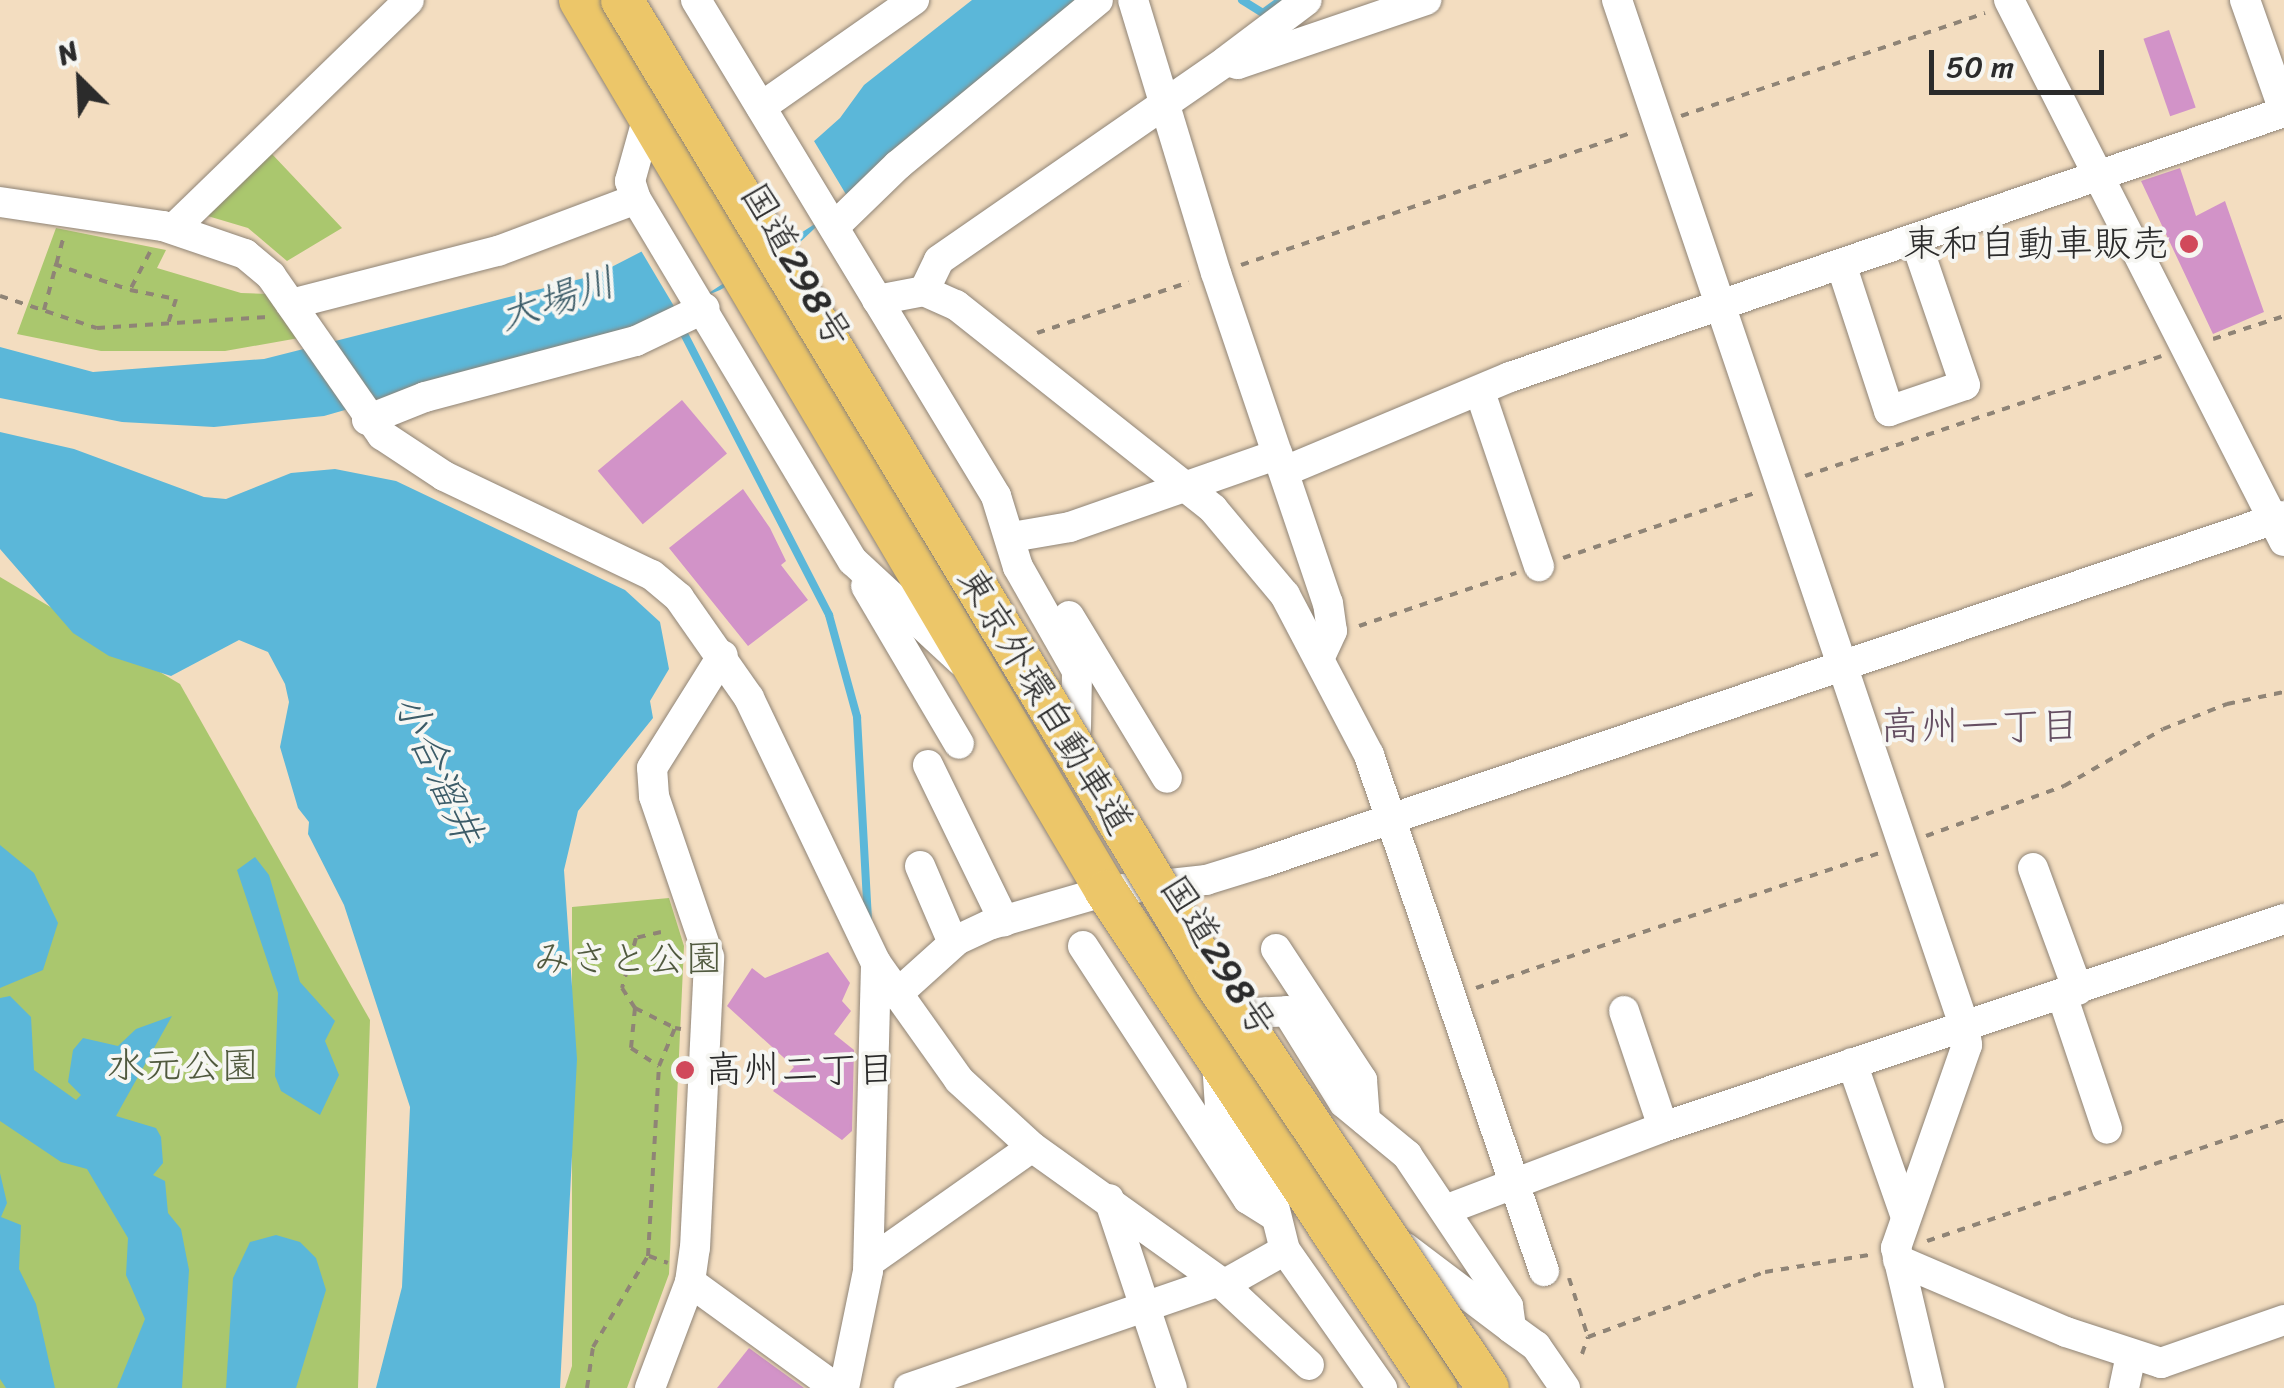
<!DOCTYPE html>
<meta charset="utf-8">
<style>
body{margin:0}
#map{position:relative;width:2284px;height:1388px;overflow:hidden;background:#f3ddc0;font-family:Sriracha,"Klee One",sans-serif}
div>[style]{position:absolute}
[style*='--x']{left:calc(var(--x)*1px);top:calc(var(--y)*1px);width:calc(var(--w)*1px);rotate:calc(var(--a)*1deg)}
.green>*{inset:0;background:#aac76e}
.water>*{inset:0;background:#5bb7d9}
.pier>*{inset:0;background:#f3ddc0}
.stream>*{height:8px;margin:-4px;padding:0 4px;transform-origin:4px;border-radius:4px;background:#5bb7d9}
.building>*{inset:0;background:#d293c8;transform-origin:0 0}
.path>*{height:4px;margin-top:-2px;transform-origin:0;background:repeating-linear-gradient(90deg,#8f8476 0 8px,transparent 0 16px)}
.roads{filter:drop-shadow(0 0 2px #8f8476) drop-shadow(0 0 2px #8f8476)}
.minor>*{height:30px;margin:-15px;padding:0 15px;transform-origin:15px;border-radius:15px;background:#fff}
.highway>*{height:42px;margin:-21px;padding:0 21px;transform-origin:21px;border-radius:21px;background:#ecc669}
.bridges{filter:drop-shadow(0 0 2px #8f8476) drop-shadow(0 0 2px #8f8476)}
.highway-bridge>*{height:42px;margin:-21px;padding:0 21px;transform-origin:21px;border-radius:21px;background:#ecc669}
.dots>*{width:28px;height:28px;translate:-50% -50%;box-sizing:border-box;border:5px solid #f6f6f2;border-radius:50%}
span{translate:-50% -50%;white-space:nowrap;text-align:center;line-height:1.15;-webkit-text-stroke:8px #f6f6f2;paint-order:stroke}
.poi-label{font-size:38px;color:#2b2b2b}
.right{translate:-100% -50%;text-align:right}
.left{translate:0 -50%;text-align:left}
.street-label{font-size:38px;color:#2b2b2b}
.park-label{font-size:38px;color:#515a3f}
.water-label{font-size:40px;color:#3c5c68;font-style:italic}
.neighbourhood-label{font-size:40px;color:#654f62}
.north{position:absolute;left:30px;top:30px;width:100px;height:100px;-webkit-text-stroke:8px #f6f6f2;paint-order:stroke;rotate:336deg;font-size:28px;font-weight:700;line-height:40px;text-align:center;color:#2b2b2b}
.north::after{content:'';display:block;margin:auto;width:35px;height:45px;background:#2b2b2b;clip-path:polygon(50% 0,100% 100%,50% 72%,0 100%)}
.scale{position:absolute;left:1929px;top:50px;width:175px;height:45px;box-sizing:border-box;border:5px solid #2b2b2b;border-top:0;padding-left:12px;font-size:30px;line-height:35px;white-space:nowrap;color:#2b2b2b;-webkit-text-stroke:8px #f6f6f2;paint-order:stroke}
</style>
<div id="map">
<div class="green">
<i style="clip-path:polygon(271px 153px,342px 228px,287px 261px,248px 228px,201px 214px)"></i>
<i style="clip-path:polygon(56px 228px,166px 250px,157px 268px,241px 293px,270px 294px,299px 338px,225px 351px,101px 351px,17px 334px)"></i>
<i style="clip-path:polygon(0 577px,180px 684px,370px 1020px,358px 1388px,0 1388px)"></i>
<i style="clip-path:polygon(669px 898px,684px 946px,669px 1274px,627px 1388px,565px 1388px,572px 1366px,572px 907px)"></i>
</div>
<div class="water">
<i style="clip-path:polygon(972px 0,1078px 0,888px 159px,795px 247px,720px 290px,625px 330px,324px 416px,214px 427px,122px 422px,0 398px,0 347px,93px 372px,264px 359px,596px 275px,757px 192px,840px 118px,864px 85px)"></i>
<i style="clip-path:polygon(0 432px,74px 449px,204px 497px,226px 499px,291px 473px,335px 469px,396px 481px,625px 590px,660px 622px,669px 669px,650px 701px,653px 718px,578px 811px,564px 870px,577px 1059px,560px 1388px,376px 1388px,402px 1287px,410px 1107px,344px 905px,308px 834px,309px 822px,298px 808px,280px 747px,289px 702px,285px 684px,268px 652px,239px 640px,171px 676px,109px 656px,73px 633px,0 549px)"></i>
<i style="clip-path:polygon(0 845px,34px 873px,58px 923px,43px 970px,0 988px)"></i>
<i style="clip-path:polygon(255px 857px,269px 875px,300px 982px,335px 1021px,325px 1041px,339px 1075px,320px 1115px,281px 1091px,275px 1076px,278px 993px,237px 870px)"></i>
<i style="clip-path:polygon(10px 996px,31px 1017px,34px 1070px,76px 1100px,81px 1095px,68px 1082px,73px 1050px,83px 1038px,118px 1046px,136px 1029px,172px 1016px,116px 1116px,156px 1128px,161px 1137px,163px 1163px,153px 1175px,165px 1181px,168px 1213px,181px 1229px,189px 1270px,182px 1388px,117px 1388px,145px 1319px,126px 1275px,128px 1238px,87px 1169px,61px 1162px,0 1121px,0 998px)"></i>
<i style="clip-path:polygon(0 1173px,7px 1203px,1px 1217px,21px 1225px,19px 1269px,36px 1304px,55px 1388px,6px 1388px,0 1379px)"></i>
<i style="clip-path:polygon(276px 1235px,300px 1242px,316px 1258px,326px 1290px,296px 1388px,226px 1388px,233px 1278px,250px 1242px)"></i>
</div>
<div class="pier">
<i style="clip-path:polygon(811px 136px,850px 201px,678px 313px,640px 249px,754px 188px)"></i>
</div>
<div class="stream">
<i style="--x:1242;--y:0;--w:25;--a:32"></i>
<i style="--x:1263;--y:13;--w:22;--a:-36"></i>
<i style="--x:681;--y:328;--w:323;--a:62.7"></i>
<i style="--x:829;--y:615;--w:106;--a:74.6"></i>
<i style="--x:857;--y:717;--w:206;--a:86.9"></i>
</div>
<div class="building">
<i style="left:2169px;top:30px;width:82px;height:27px;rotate:71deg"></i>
<i style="clip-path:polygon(2180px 168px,2196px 216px,2225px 201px,2264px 312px,2213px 334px,2141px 181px)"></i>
<i style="left:682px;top:400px;width:70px;height:110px;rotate:50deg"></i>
<i style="clip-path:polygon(743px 489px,770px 528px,786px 561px,781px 565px,808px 600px,748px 646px,669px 548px)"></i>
<i style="clip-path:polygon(828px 952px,850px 983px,842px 1001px,851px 1011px,834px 1034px,854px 1050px,852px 1131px,842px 1140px,773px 1091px,794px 1067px,727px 1006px,752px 968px,765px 978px)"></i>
<i style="clip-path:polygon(749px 1348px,804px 1388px,717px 1388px)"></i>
</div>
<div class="path">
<i style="--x:1681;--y:116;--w:321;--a:-18.7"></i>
<i style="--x:150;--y:252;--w:43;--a:117.8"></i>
<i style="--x:130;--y:290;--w:47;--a:11.1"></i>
<i style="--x:176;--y:299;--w:28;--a:108"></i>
<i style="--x:54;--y:264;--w:80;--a:18.9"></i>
<i style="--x:1241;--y:265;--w:415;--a:-18.7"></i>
<i style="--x:0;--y:296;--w:102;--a:18.3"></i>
<i style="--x:97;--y:328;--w:172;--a:-3.7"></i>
<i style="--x:44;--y:310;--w:73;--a:-75"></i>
<i style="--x:1037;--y:333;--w:160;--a:-18.5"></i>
<i style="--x:2213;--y:339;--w:75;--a:-17.9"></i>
<i style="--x:1805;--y:476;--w:376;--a:-18.6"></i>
<i style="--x:1563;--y:558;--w:206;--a:-18.7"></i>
<i style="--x:1359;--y:626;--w:166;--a:-18.7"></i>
<i style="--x:1926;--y:836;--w:147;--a:-19.9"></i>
<i style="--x:2064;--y:786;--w:114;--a:-29.9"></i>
<i style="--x:2163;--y:729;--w:69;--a:-21.3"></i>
<i style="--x:2227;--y:704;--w:58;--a:-11.9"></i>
<i style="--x:661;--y:932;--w:26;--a:167"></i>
<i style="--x:636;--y:938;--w:52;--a:105.6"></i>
<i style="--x:622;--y:988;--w:24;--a:57"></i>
<i style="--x:635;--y:1008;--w:45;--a:26.6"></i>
<i style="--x:1476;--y:988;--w:425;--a:-18.5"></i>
<i style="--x:635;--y:1008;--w:40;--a:95.7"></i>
<i style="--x:631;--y:1048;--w:33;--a:33"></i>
<i style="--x:1927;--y:1241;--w:377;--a:-18.7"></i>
<i style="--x:649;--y:1256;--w:20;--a:20"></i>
<i style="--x:1569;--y:1278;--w:62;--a:72.1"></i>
<i style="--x:1588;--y:1337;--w:189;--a:-20.2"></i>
<i style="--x:1765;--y:1272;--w:105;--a:-9.3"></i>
<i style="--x:1582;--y:1354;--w:18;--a:-71"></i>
<i style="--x:587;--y:1388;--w:41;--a:-81.7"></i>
<i style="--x:593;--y:1347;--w:106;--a:-58.9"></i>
<i style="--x:648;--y:1256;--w:190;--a:-86.7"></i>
<i style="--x:659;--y:1066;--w:41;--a:-67.2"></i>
<i style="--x:675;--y:1028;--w:6;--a:9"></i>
</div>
<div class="roads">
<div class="minor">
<i style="--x:696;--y:0;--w:580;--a:58.83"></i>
<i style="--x:996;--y:496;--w:74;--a:72.8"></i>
<i style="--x:1018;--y:567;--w:120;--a:60.4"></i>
<i style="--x:1077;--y:671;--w:58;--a:91"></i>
<i style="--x:1133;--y:0;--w:285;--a:73.1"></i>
<i style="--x:1216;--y:273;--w:348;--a:71.3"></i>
<i style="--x:1328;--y:603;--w:28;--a:82"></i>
<i style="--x:1332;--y:631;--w:26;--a:115"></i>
<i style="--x:1617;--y:0;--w:1082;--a:71.3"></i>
<i style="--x:1964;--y:1025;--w:20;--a:81"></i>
<i style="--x:1967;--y:1045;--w:215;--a:109.3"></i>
<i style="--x:1896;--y:1248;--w:144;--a:76.7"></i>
<i style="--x:2009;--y:0;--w:607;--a:63.05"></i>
<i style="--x:2245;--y:0;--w:118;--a:70.6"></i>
<i style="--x:1230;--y:58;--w:96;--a:-37"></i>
<i style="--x:761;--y:107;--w:187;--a:-35"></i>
<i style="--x:649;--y:113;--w:71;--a:105.6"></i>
<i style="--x:630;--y:181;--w:19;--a:72"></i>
<i style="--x:636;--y:199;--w:422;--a:59.1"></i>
<i style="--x:853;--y:561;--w:147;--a:42.8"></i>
<i style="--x:0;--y:202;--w:165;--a:8.4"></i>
<i style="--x:163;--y:226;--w:87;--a:18.9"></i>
<i style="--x:245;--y:254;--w:34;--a:40"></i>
<i style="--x:271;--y:276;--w:194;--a:55.1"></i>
<i style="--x:382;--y:435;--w:74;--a:33.5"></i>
<i style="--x:444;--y:476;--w:230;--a:25.5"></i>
<i style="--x:652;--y:575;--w:35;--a:40"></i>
<i style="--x:679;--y:598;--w:122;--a:55"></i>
<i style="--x:749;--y:698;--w:294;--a:64.4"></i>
<i style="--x:876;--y:963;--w:143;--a:54.6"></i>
<i style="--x:959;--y:1080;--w:99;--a:42.5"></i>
<i style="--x:1032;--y:1147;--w:230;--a:35.6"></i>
<i style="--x:1219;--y:1281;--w:123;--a:43"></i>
<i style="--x:834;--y:227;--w:89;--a:-44.1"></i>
<i style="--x:898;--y:165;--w:259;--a:-39.5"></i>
<i style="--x:174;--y:228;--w:327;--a:-44.1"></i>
<i style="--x:1841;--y:264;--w:155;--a:71.9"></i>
<i style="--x:1889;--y:411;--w:80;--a:-18.9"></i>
<i style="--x:1965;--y:385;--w:154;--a:-108.9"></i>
<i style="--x:924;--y:291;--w:34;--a:-64"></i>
<i style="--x:939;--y:260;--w:349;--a:-34.7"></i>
<i style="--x:1226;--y:61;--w:12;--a:14"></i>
<i style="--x:1238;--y:64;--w:199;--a:-18.8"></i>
<i style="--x:877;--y:300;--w:48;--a:-10.8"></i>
<i style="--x:924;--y:291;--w:35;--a:24"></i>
<i style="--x:956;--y:305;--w:328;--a:38.4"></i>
<i style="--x:1213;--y:509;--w:112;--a:50.1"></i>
<i style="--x:1285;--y:595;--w:181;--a:62.3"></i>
<i style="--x:1369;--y:755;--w:545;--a:71.27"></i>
<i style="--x:291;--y:304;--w:214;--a:-14.4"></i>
<i style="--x:498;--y:251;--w:147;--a:-20.6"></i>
<i style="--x:1480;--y:392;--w:184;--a:71.3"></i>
<i style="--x:367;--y:420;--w:62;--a:-21.6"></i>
<i style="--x:425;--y:397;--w:218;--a:-14.9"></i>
<i style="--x:636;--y:341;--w:76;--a:-25.6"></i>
<i style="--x:1285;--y:471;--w:244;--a:-22.7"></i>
<i style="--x:1510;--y:377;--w:818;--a:-18.9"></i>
<i style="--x:1012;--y:537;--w:59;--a:-9.8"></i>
<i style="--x:1070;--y:527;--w:220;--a:-19.3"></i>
<i style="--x:866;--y:586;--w:183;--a:59.5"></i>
<i style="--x:1069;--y:616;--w:189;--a:58.8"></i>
<i style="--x:928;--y:765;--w:174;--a:64"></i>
<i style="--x:920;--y:866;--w:84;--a:66.8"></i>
<i style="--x:2033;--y:868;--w:130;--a:69.8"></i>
<i style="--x:1083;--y:946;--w:302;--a:56.9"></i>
<i style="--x:1248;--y:1199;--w:32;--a:32"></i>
<i style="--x:1276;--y:949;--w:157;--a:56.7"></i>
<i style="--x:1362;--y:1080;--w:40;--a:85.7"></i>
<i style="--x:896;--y:995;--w:82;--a:-42"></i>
<i style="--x:957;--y:940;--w:38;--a:-25"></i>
<i style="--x:992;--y:924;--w:119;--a:-16.1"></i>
<i style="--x:1106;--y:891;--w:101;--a:-6.3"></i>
<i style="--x:1206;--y:880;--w:61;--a:-17.2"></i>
<i style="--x:1264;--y:862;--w:1077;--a:-18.74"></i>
<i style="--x:2062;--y:995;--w:141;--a:71.4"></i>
<i style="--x:1624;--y:1011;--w:122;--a:71.4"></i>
<i style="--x:1253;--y:1013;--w:34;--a:-3"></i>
<i style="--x:1287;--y:1011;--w:108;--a:58.2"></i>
<i style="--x:1344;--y:1103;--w:82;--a:39.5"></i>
<i style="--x:1407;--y:1155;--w:182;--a:56.2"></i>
<i style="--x:1508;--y:1306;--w:22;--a:82"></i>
<i style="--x:1511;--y:1328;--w:31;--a:36"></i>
<i style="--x:1536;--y:1346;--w:51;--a:55.4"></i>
<i style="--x:1217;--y:1062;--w:60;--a:86.2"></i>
<i style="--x:1221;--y:1122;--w:88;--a:55.2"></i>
<i style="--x:1271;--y:1194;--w:58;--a:76"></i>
<i style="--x:1285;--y:1250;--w:169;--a:54.9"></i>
<i style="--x:1852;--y:1063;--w:160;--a:70.7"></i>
<i style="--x:1109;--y:1199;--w:199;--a:71.6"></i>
<i style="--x:1445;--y:1210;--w:233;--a:-20.8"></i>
<i style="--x:1663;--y:1127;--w:655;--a:-18.52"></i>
<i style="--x:1404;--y:1247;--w:134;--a:37.1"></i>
<i style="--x:1898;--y:1260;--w:183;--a:23.2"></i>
<i style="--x:2066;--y:1332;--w:100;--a:18.1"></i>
<i style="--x:2161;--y:1363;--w:130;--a:-19.3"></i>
<i style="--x:869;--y:1262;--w:199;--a:-35.2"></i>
<i style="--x:690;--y:1282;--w:180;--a:36"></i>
<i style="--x:1223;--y:1285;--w:71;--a:-29.4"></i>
<i style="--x:650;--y:1388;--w:113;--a:-69.3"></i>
<i style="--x:690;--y:1282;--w:34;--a:-82"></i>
<i style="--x:695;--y:1248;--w:291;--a:-87.2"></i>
<i style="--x:709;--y:957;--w:170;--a:-108.9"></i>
<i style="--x:654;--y:796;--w:28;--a:-94"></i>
<i style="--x:652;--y:768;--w:133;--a:-57.9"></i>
<i style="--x:844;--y:1388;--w:119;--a:-78.4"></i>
<i style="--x:868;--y:1271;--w:308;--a:-88.5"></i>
<i style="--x:909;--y:1388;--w:328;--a:-19"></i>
<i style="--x:2124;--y:1388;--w:34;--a:-78"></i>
</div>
<div class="highway">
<i style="--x:580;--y:0;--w:1035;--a:59.44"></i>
<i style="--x:1106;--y:891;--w:597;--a:56.42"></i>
</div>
</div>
<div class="bridges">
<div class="highway-bridge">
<i style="--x:622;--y:0;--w:1147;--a:58.87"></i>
<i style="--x:1215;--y:982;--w:489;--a:56.1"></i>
</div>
</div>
<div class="dots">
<i style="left:2189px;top:244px;background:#d1495b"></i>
<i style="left:685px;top:1070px;background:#d1495b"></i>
</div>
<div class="poi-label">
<span class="right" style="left:2169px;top:244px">東和自動車販売</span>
<span class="left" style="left:705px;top:1070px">高州二丁目</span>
</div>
<div class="street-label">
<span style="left:796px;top:265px;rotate:60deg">国道298号</span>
<span style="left:1045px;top:701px;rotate:59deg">東京外環自動車道</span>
<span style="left:1218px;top:956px;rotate:58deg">国道298号</span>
</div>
<div class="park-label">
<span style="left:628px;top:959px">みさと公園</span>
<span style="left:183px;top:1066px">水元公園</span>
</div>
<div class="water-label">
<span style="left:557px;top:299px;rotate:-18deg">大場川</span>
<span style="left:438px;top:769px;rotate:66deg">小合溜井</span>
</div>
<div class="neighbourhood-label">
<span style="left:1980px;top:726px">高州一丁目</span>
</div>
<div class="north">N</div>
<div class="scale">50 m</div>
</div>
